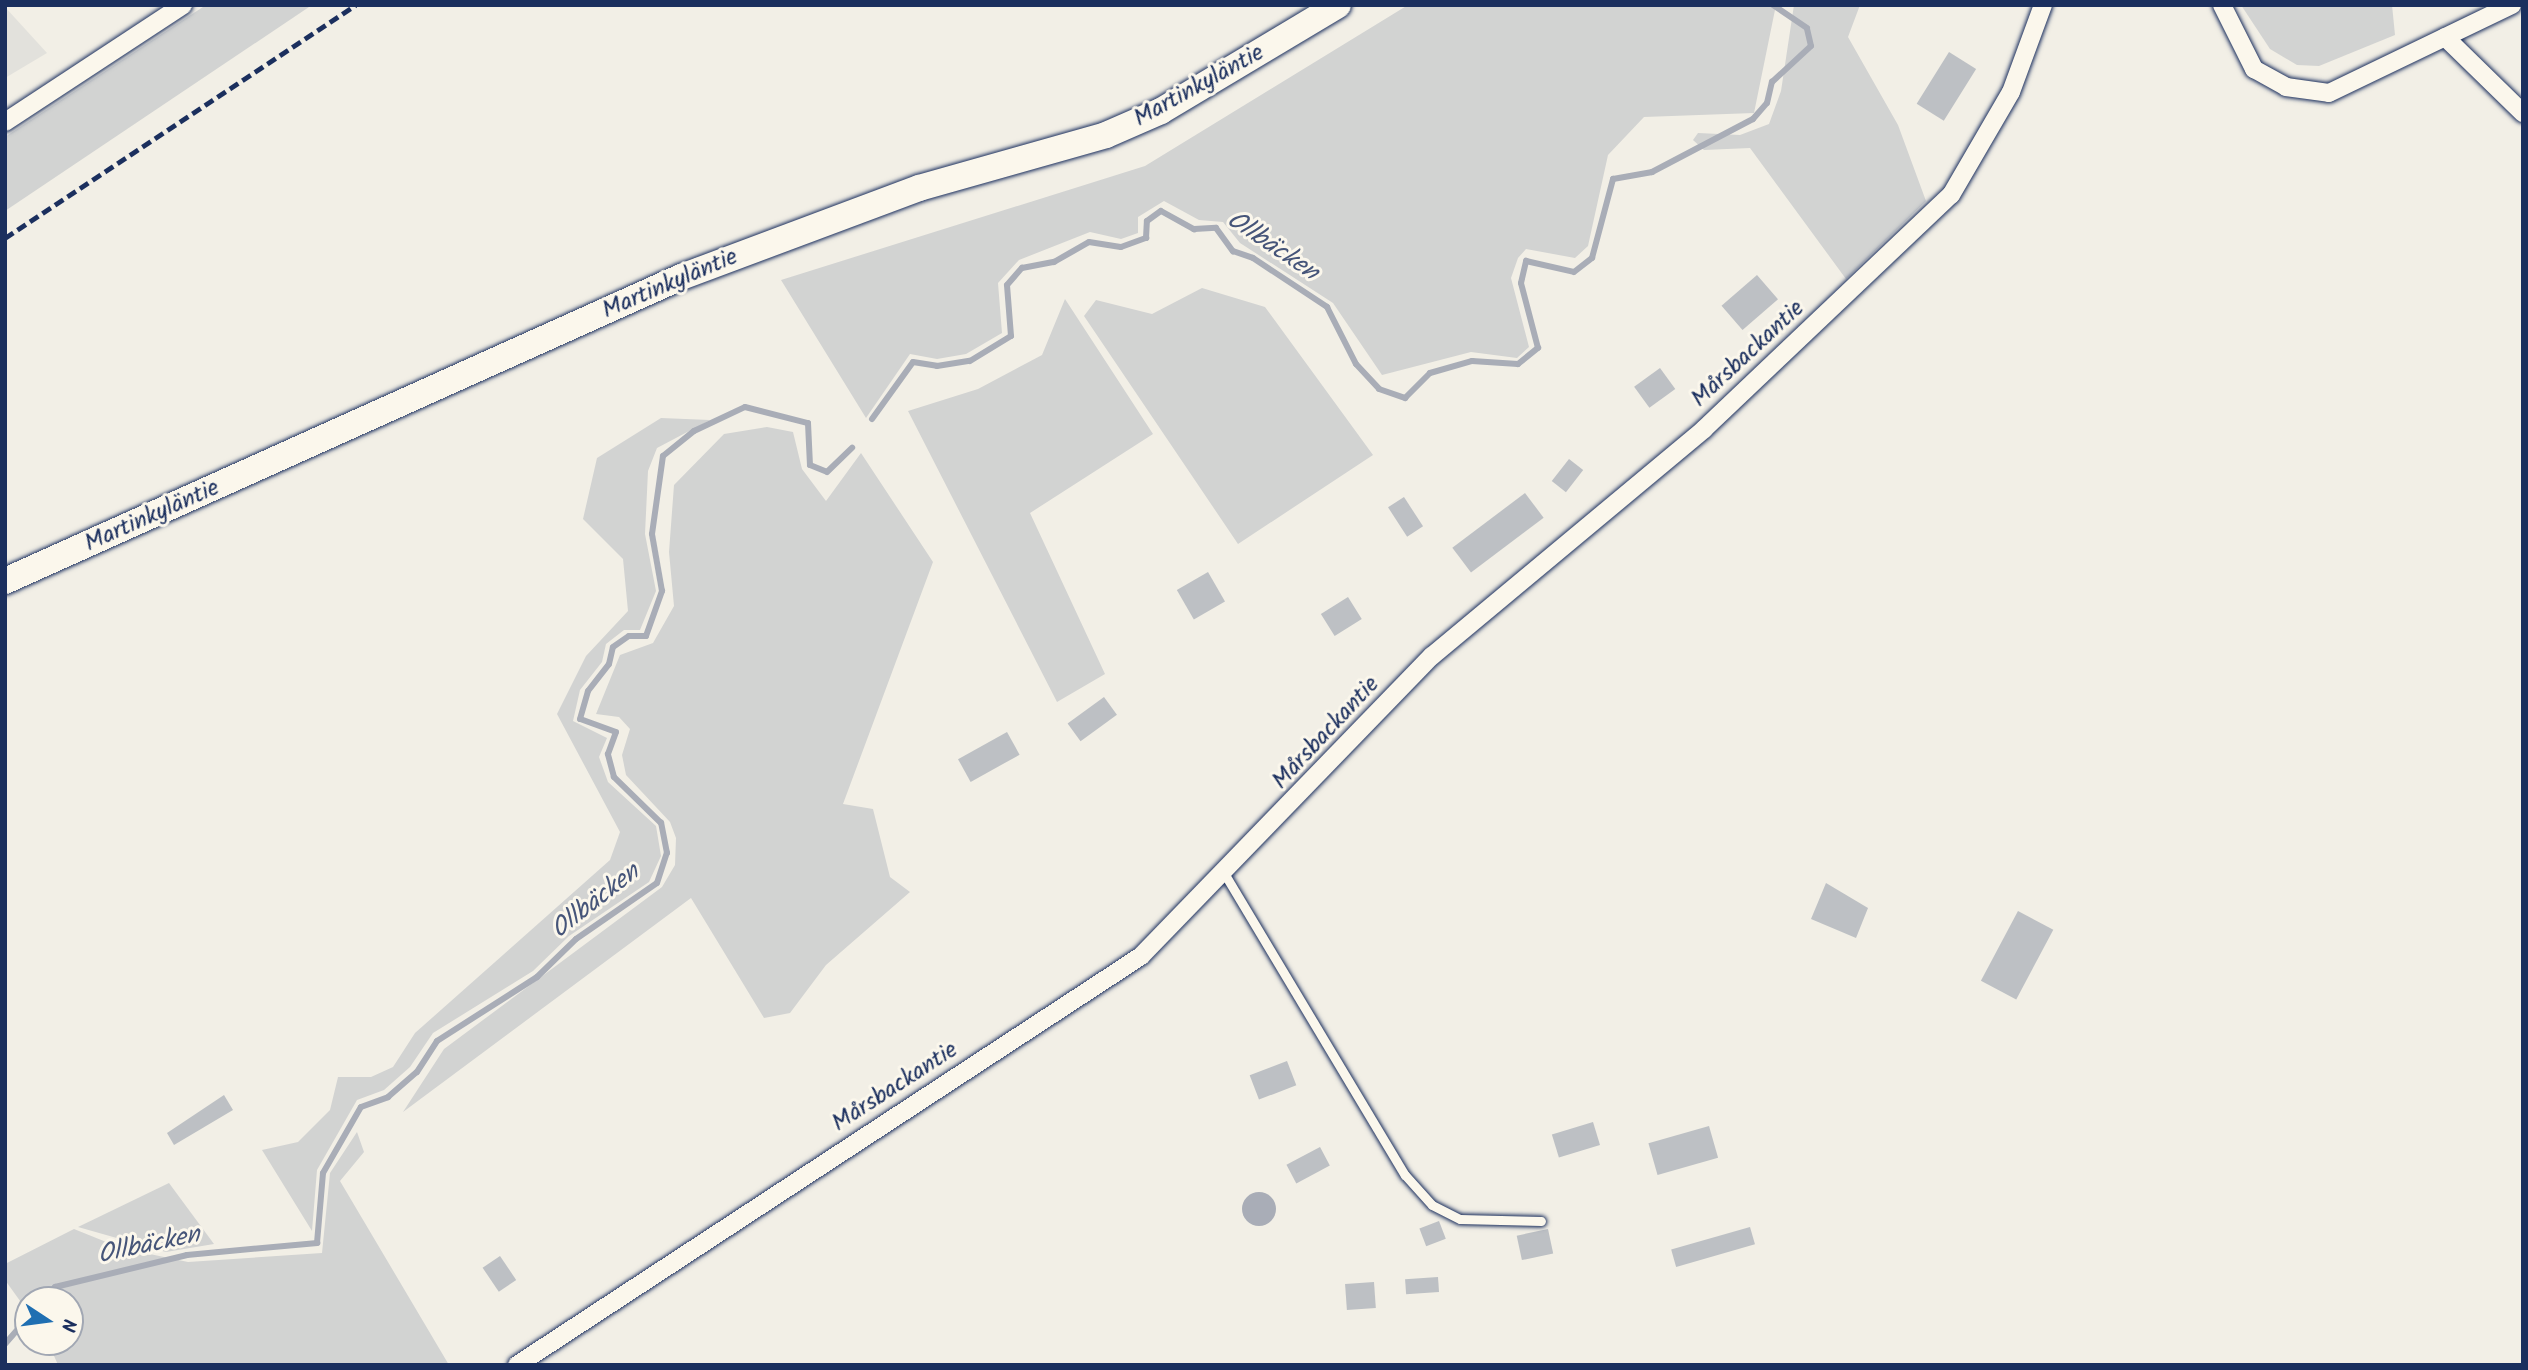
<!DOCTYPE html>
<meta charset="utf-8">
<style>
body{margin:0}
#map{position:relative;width:2528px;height:1370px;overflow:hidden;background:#f2efe6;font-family:Kalam,sans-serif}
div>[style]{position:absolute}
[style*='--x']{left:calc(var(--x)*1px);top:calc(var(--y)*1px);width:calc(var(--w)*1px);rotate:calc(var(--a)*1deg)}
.built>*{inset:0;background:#e2e1dc}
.green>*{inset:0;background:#d2d3d2}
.water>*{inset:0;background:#a9adb7}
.round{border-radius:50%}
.stream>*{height:6px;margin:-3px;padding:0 3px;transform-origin:3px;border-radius:3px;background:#a9adb7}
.building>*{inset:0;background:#bdc0c4;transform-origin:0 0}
.roads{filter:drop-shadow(0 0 2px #1b2f5e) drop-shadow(0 0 2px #1b2f5e)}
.lane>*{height:9px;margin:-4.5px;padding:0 4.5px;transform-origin:4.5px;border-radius:4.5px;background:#fbf7ec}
.street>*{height:18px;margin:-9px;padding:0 9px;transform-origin:9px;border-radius:9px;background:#fbf7ec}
.secondary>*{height:26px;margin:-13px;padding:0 13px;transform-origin:13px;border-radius:13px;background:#fbf7ec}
.rail>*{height:5px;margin-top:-2.5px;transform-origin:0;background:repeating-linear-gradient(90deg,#1b2f5e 0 10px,transparent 0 15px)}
span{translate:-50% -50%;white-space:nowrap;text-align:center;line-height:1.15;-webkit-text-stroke:6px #fbf7ec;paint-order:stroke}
.street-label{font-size:24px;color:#1b2f5e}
.water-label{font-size:26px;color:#465579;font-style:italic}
.frame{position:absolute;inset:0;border:7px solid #1b2f5e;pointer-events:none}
.north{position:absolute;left:14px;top:1286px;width:70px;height:70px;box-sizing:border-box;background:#fbf7ec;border:2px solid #a1a7b3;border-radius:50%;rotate:103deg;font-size:19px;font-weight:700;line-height:28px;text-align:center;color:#1b2f5e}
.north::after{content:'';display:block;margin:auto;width:24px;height:32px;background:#1f6fb2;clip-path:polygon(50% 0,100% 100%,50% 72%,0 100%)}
</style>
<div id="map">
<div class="built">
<i style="clip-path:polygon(5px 7px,47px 53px,5px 78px)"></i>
</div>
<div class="green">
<i style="clip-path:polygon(206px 5px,312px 5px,5px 211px,5px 137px)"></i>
<i style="clip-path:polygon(1408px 5px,1776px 5px,1754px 113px,1644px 117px,1608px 155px,1588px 246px,1575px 258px,1526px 249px,1518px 258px,1511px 278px,1529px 347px,1517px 358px,1471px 352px,1382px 375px,1333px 303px,1240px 243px,1223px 222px,1199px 220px,1164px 201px,1138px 217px,1138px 233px,1121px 239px,1090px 232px,1019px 260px,998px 283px,1002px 333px,966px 354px,937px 359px,910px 354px,866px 418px,781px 280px,1145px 166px)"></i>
<i style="clip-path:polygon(1794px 5px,1860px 5px,1848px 37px,1898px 125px,1926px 201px,1846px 279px,1750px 148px,1704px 150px,1693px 140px,1698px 133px,1740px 135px,1769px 124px,1781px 91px)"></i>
<i style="clip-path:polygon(2241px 5px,2392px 5px,2395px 35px,2319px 66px,2297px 65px,2270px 49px)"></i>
<i style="clip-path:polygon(1202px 288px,1265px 307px,1373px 455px,1238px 544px,1084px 316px,1096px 300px,1152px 314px)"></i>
<i style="clip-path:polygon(1065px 299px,1153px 434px,1030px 513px,1105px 674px,1057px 702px,908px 411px,978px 389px,1042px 355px)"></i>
<i style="clip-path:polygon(661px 418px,710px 420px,657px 448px,648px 471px,645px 534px,656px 591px,640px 630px,624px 630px,606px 644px,602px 662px,580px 690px,573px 721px,607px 738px,599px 757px,608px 782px,656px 826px,661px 856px,649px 882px,569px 936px,533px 971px,433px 1033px,410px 1067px,384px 1090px,357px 1100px,317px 1170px,312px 1231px,262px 1150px,298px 1142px,330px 1110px,338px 1077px,371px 1077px,393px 1067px,415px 1033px,610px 860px,620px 832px,557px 714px,586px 656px,628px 611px,623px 559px,583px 519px,597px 458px)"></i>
<i style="clip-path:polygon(767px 427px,793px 432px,802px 469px,826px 501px,861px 453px,933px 562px,843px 804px,873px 809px,890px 877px,910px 892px,826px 965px,790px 1013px,764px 1018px,691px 898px,403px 1112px,444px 1049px,662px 887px,675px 865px,676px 838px,670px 822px,626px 775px,622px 755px,630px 729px,619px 717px,596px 714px,620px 655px,653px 643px,674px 606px,669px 552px,674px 485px,724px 434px)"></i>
<i style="clip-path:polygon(357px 1132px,364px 1152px,340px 1181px,449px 1365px,58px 1365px,48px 1342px,70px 1342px,70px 1300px,28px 1300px,28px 1312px,5px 1280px,5px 1264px,74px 1229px,121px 1248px,188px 1262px,322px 1253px,330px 1173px)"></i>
<i style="clip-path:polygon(169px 1183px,214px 1244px,166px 1252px,78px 1227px)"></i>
</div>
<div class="water">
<i class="round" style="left:1242px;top:1192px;width:34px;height:34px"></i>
</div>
<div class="stream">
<i style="--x:872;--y:419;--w:70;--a:-54.3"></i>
<i style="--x:913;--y:362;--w:24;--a:9"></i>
<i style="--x:937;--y:366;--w:33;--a:-9"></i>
<i style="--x:970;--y:361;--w:48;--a:-31.4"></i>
<i style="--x:1011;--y:336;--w:51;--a:-94.5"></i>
<i style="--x:1007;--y:285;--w:23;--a:-49"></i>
<i style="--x:1022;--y:268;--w:33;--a:-11"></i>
<i style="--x:1054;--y:262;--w:40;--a:-29.7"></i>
<i style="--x:1089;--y:242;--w:32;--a:9"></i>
<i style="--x:1121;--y:247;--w:27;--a:-20"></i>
<i style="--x:1146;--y:238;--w:17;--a:-87"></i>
<i style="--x:1147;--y:221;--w:17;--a:-36"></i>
<i style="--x:1161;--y:211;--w:38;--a:29"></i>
<i style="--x:1194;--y:229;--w:22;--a:-3"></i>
<i style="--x:1216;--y:228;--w:29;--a:54"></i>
<i style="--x:1233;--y:251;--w:21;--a:19"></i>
<i style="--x:1253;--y:258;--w:89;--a:33.5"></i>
<i style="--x:1327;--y:307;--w:64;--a:63"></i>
<i style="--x:1356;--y:364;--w:34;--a:47"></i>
<i style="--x:1379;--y:389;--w:28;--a:19"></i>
<i style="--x:1405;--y:398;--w:35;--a:-45"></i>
<i style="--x:1430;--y:373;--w:44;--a:-15.9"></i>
<i style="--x:1472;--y:361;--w:46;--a:3.7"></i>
<i style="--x:1518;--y:364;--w:26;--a:-39"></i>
<i style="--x:1538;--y:348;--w:67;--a:-104.7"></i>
<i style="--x:1521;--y:283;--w:23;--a:-77"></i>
<i style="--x:1526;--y:261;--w:49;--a:12.9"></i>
<i style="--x:1574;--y:272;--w:23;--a:-38"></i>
<i style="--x:1592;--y:258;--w:82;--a:-75.1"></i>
<i style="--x:1613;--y:179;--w:40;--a:-10"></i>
<i style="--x:1652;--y:172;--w:114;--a:-27.7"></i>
<i style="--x:1753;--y:119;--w:21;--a:-49"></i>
<i style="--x:1767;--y:103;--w:22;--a:-77"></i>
<i style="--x:1772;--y:82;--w:53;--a:-42.7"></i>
<i style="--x:1811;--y:46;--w:18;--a:-103"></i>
<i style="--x:1807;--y:28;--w:41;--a:-145.9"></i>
<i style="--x:43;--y:1300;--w:18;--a:-47"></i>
<i style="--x:55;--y:1287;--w:136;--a:-13.6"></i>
<i style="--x:187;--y:1255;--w:131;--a:-5.3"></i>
<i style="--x:317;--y:1243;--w:70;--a:-85.1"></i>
<i style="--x:323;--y:1173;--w:76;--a:-60.1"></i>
<i style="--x:361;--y:1107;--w:29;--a:-20"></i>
<i style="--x:388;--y:1097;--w:38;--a:-41"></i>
<i style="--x:417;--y:1072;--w:37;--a:-57"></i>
<i style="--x:437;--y:1041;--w:119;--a:-32.6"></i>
<i style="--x:537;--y:977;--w:54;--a:-44.3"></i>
<i style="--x:576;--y:939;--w:98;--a:-34.7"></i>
<i style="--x:657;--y:883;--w:32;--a:-72"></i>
<i style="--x:667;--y:853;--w:31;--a:-101"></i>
<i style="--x:661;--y:823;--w:66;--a:-135.6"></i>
<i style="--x:614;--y:777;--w:24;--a:-105"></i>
<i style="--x:608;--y:754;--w:23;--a:-70"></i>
<i style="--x:616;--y:732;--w:38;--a:-160"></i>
<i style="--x:580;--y:719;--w:29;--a:-74"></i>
<i style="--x:588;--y:691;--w:34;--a:-52"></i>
<i style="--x:609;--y:664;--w:17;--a:-77"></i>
<i style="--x:613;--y:647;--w:19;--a:-35"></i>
<i style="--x:629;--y:636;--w:17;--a:0"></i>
<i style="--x:646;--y:636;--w:48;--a:-70.4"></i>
<i style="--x:662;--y:591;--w:58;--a:-100"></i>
<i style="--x:652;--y:534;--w:79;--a:-82"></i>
<i style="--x:663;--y:456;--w:40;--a:-39"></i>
<i style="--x:694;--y:431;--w:56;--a:-25.2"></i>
<i style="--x:745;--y:407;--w:65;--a:14.3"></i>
<i style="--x:808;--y:423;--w:42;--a:87.3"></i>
<i style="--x:810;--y:465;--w:18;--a:22"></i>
<i style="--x:827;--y:472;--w:35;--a:-44"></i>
<i style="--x:5;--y:1344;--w:35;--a:-49"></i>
</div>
<div class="building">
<i style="left:1949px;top:52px;width:32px;height:61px;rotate:32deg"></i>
<i style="left:1757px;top:275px;width:32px;height:47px;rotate:49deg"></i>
<i style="left:1660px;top:368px;width:26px;height:32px;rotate:54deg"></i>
<i style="left:1569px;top:459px;width:18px;height:28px;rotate:38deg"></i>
<i style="left:1525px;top:493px;width:31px;height:91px;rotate:53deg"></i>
<i style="left:1404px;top:497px;width:35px;height:19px;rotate:57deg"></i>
<i style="left:1208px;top:572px;width:34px;height:36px;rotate:60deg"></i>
<i style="left:1348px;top:597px;width:26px;height:32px;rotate:58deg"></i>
<i style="left:1104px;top:697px;width:22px;height:45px;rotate:54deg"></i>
<i style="left:1007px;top:732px;width:26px;height:56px;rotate:61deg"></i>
<i style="clip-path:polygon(1826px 883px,1868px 908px,1856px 938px,1811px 919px)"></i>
<i style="left:2018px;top:911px;width:40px;height:79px;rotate:28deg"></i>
<i style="left:1287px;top:1061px;width:26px;height:40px;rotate:69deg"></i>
<i style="clip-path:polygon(224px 1095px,233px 1110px,174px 1145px,167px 1133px)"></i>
<i style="left:1593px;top:1122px;width:24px;height:43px;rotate:73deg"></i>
<i style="left:1709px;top:1126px;width:33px;height:63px;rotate:74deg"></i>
<i style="left:1320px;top:1147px;width:21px;height:38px;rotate:62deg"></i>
<i style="left:1439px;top:1221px;width:19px;height:21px;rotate:69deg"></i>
<i style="left:1750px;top:1227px;width:18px;height:82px;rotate:74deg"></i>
<i style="left:1548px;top:1229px;width:25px;height:32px;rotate:78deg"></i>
<i style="left:500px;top:1256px;width:29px;height:21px;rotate:56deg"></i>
<i style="left:1438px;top:1277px;width:15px;height:33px;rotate:86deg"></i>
<i style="left:1374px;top:1282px;width:26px;height:29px;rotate:86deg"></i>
</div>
<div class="roads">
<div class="lane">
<i style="--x:1224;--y:873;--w:352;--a:59.1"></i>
<i style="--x:1405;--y:1175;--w:40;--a:48"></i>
<i style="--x:1432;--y:1205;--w:31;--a:27"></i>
<i style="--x:1460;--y:1219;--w:81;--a:1.4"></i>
</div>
<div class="street">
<i style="--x:2222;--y:5;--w:72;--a:63.4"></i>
<i style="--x:2254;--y:69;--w:37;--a:29"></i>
<i style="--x:2286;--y:87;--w:43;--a:7.9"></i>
<i style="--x:2329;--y:93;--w:203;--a:-25.7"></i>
<i style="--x:2445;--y:37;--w:109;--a:44.3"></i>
<i style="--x:5;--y:122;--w:213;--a:-33.3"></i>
<i style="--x:517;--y:1365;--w:746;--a:-33.24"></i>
<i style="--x:1141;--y:956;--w:418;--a:-45.9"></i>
<i style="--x:1432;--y:656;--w:354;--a:-39.8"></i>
<i style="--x:1704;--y:429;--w:340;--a:-43.5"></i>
<i style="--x:1951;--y:195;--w:119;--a:-59.8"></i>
<i style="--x:2011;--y:92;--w:93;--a:-69.8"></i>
</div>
<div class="secondary">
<i style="--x:5;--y:581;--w:741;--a:-24.21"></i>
<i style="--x:681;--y:277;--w:254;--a:-20.5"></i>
<i style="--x:919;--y:188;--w:194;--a:-15.8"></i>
<i style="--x:1106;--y:135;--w:60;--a:-23.6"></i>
<i style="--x:1161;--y:111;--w:206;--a:-30.9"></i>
</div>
</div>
<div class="rail">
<i style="--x:5;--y:238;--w:421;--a:-33.6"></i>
</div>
<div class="street-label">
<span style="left:1199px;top:86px;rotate:-29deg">Martinkyläntie</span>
<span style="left:670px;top:284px;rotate:-23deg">Martinkyläntie</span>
<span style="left:1748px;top:354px;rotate:-43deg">Mårsbackantie</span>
<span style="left:152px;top:516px;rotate:-24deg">Martinkyläntie</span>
<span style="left:1326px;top:733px;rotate:-47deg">Mårsbackantie</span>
<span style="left:895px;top:1087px;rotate:-33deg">Mårsbackantie</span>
</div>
<div class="water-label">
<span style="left:1272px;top:247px;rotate:34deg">Ollbäcken</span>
<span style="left:596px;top:902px;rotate:-38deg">Ollbäcken</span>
<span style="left:149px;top:1246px;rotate:-12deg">Ollbäcken</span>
</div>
<div class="frame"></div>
<div class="north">N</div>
</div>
